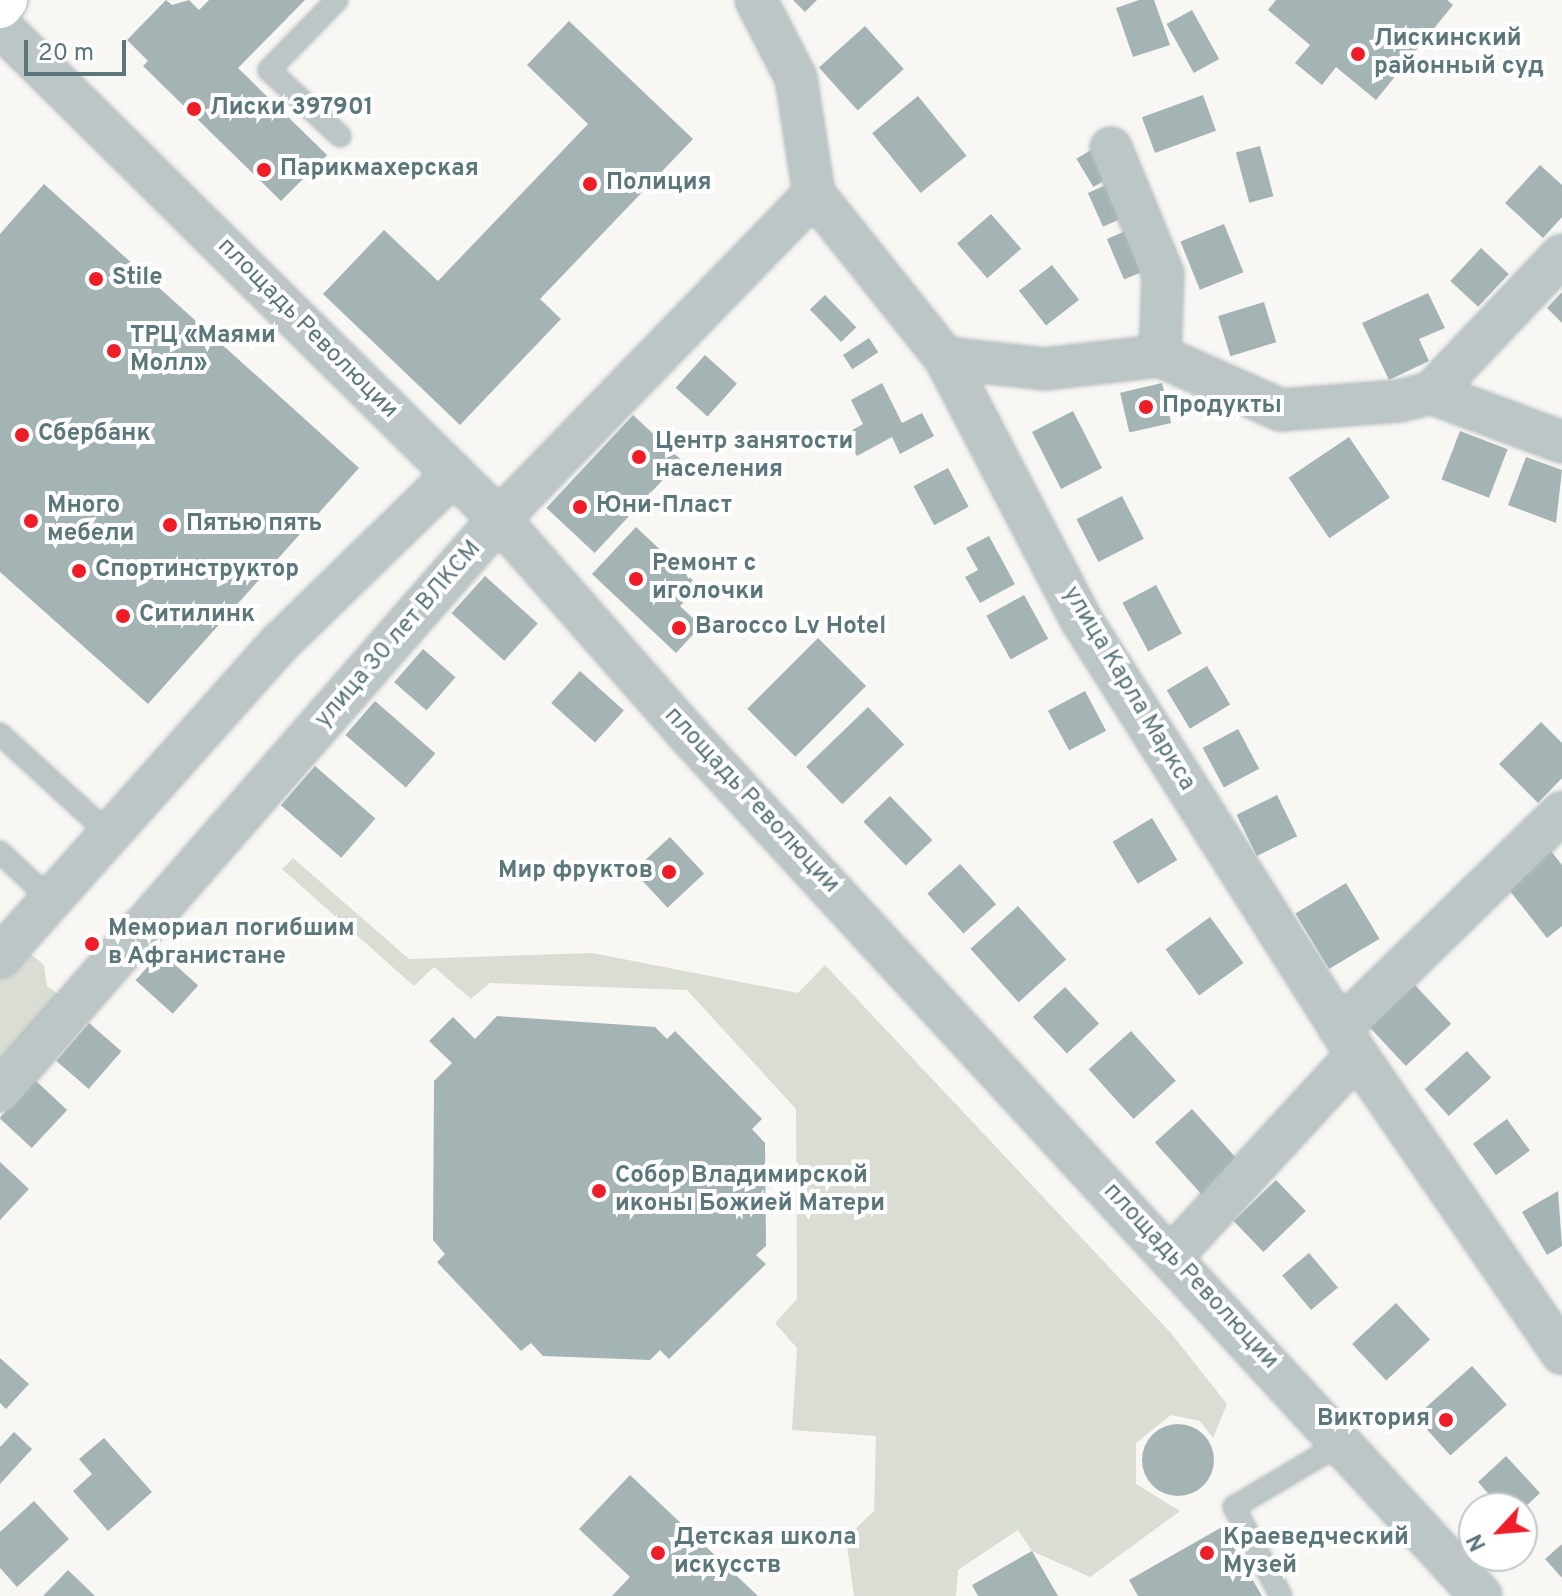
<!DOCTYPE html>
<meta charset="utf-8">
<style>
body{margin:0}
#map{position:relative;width:1562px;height:1596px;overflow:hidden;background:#f8f7f4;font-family:Overpass,sans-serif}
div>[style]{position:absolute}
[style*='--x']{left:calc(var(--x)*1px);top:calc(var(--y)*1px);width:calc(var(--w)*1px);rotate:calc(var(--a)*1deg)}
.green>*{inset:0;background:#d9ddd3}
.building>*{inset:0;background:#a4b4b5;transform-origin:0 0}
.round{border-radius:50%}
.roads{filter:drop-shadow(0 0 2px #b0babc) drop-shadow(0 0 2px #b0babc)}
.lane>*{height:20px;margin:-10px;padding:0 10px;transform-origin:10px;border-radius:10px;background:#bdc6c7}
.street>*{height:40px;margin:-20px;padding:0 20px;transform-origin:20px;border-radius:20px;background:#bdc6c7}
.secondary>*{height:44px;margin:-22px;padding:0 22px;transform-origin:22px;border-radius:22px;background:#fff}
.dots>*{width:22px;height:22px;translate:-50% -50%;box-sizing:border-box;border:4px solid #fff;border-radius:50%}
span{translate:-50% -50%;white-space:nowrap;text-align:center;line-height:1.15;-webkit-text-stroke:8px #fff;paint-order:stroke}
.poi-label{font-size:24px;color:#5c777c;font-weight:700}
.left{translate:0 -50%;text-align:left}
.right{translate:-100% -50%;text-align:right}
.street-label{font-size:24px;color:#5c777c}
.north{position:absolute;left:1458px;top:1492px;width:80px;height:80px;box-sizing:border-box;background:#fff;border:2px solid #bec9cb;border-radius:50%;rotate:244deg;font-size:22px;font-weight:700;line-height:32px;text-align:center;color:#5c777c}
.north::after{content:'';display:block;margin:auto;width:28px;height:36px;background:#ef1d27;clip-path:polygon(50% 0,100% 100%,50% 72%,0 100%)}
.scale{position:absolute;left:24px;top:40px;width:102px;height:36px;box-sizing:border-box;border:4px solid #5c777c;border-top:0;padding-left:10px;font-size:24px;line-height:28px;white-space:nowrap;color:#5c777c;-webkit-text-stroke:6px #fff;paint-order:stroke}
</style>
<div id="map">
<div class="green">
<i style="clip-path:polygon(293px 858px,409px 959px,592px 953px,798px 993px,825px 965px,1170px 1332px,1227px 1404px,1213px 1438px,1200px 1421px,1171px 1415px,1136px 1443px,1136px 1484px,1180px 1511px,1090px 1577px,1032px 1551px,1018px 1530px,958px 1570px,956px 1596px,854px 1596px,846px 1538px,874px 1511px,876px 1436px,792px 1430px,797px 1348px,775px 1323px,797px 1299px,796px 1109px,687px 990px,490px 983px,471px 999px,434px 967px,414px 986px,282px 869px)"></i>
<i style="clip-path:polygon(24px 948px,44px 965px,47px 986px,65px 999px,0 1073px,0 975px)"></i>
</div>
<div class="building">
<i style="clip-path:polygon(166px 0,172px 5px,189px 0,199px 10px,209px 0,305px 0,238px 68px,327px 155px,281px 201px,143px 66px,148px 61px,127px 40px)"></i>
<i style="clip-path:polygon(793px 0,817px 0,805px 12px)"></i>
<i style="clip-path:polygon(1139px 0,1154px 0,1170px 45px,1133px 57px,1116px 8px)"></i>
<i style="clip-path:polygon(1276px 0,1447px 0,1453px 5px,1376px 100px,1336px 67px,1322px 85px,1295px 63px,1310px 45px,1268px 10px)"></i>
<i style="left:1192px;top:10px;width:56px;height:29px;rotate:61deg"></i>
<i style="clip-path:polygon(569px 21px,693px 139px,540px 299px,561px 319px,460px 425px,323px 294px,384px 230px,438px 281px,588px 124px,527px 65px)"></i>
<i style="left:865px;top:26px;width:58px;height:62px;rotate:48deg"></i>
<i style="left:1203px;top:95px;width:38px;height:65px;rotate:70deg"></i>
<i style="left:918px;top:96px;width:77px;height:59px;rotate:51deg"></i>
<i style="left:1260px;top:146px;width:52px;height:25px;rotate:75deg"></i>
<i style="left:1091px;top:150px;width:33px;height:17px;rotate:59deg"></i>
<i style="clip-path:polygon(1540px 165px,1562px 185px,1562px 217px,1543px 238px,1505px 203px)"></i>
<i style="clip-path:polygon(44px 184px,359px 468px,148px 704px,0 572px,0 234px)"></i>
<i style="left:1108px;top:184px;width:37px;height:22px;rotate:66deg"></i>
<i style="left:991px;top:214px;width:46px;height:45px;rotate:49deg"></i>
<i style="left:1224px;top:224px;width:52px;height:47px;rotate:68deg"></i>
<i style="left:1128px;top:230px;width:44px;height:23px;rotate:67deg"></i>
<i style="left:1481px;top:248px;width:38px;height:45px;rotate:43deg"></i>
<i style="left:1052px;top:265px;width:44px;height:42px;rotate:52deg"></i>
<i style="clip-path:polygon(1562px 292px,1562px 323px,1547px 308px)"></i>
<i style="clip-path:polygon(1428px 293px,1445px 328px,1419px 339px,1429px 361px,1389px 380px,1362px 323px)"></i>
<i style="left:825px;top:295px;width:45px;height:21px;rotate:46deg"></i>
<i style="left:1264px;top:302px;width:42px;height:48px;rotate:73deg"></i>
<i style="left:869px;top:338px;width:17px;height:31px;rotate:57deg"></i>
<i style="left:705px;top:355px;width:43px;height:44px;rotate:42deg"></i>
<i style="clip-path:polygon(882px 383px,902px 423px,922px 413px,934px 436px,900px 454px,892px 437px,857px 456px,845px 434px,863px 424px,851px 400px)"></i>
<i style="left:1162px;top:383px;width:41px;height:43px;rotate:77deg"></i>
<i style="left:1073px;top:411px;width:64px;height:46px;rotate:63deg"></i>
<i style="left:633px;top:415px;width:66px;height:127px;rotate:43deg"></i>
<i style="left:1460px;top:431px;width:51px;height:52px;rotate:21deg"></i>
<i style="left:1349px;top:437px;width:73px;height:73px;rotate:56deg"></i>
<i style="clip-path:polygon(1526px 457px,1562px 470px,1556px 523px,1508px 505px)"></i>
<i style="left:948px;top:468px;width:44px;height:39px;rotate:62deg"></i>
<i style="left:1122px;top:496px;width:48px;height:51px;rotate:63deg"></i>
<i style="clip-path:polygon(636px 527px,699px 586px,680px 606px,701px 626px,676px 653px,592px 574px)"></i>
<i style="clip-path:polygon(989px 536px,1015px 584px,980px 603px,965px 577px,978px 570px,966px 548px)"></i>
<i style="left:485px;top:576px;width:71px;height:50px;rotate:42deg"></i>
<i style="left:1156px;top:585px;width:55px;height:38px;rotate:62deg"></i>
<i style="left:1024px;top:595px;width:50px;height:43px;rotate:61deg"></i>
<i style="left:818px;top:638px;width:68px;height:100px;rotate:45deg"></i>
<i style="left:423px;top:649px;width:43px;height:44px;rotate:41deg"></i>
<i style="left:1207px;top:666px;width:45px;height:47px;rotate:59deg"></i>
<i style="left:580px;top:671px;width:59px;height:43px;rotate:42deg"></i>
<i style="left:1085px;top:691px;width:45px;height:42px;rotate:62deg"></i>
<i style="left:375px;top:701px;width:80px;height:45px;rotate:41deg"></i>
<i style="left:868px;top:707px;width:52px;height:86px;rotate:46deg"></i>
<i style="clip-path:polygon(1541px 722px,1562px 743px,1562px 778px,1538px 803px,1499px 764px)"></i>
<i style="left:1238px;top:729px;width:45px;height:40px;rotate:62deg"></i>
<i style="left:315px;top:766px;width:80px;height:52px;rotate:41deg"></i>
<i style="left:1277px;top:795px;width:46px;height:45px;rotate:64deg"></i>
<i style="left:890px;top:796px;width:61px;height:37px;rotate:46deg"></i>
<i style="left:1152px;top:818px;width:49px;height:46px;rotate:59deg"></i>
<i style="left:670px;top:837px;width:50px;height:50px;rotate:47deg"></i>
<i style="clip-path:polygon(1551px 851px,1562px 865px,1562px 926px,1547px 938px,1506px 886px)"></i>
<i style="left:960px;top:864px;width:54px;height:44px;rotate:48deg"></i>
<i style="left:1346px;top:883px;width:65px;height:59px;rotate:59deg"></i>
<i style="left:1018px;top:906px;width:72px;height:64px;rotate:48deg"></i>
<i style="left:1210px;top:917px;width:57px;height:55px;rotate:54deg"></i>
<i style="left:161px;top:952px;width:50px;height:38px;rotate:42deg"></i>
<i style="left:1415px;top:985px;width:53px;height:62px;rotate:47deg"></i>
<i style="left:1065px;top:987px;width:50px;height:44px;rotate:47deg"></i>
<i style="clip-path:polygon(497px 1016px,655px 1027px,667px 1039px,675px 1031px,762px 1119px,752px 1129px,765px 1143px,766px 1246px,756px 1255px,766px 1264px,669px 1359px,660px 1350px,650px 1360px,543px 1356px,531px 1343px,521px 1351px,437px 1262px,445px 1254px,433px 1240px,434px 1081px,452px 1063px,429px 1041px,453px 1017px,475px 1039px)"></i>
<i style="left:89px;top:1023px;width:43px;height:50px;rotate:41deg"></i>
<i style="left:1131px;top:1031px;width:67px;height:57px;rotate:48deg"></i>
<i style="left:1467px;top:1051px;width:36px;height:57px;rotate:48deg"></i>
<i style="left:35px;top:1080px;width:44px;height:52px;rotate:43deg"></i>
<i style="left:1192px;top:1109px;width:70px;height:50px;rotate:48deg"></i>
<i style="left:1507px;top:1119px;width:39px;height:42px;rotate:54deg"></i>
<i style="clip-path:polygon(0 1162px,29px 1189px,0 1220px)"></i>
<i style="left:1276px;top:1180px;width:43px;height:59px;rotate:46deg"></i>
<i style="clip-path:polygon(1558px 1191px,1562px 1246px,1547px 1255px,1522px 1212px)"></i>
<i style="left:1309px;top:1253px;width:45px;height:35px;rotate:50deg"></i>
<i style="left:1396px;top:1303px;width:50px;height:60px;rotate:47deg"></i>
<i style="clip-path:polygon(0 1358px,29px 1384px,6px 1409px,0 1403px)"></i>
<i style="left:1472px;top:1366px;width:52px;height:76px;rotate:48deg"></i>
<i class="round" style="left:1142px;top:1424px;width:72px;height:72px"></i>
<i style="clip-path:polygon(14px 1432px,32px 1449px,0 1484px,0 1447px)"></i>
<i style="clip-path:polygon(104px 1438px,152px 1492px,108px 1531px,73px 1491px,92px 1474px,79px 1459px)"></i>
<i style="clip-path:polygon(1506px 1456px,1540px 1493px,1522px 1510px,1501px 1508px,1478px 1482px)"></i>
<i style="clip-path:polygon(630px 1475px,758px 1596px,612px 1596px,630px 1577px,579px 1529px)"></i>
<i style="clip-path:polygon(34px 1501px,69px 1539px,17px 1587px,0 1568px,0 1532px)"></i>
<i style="clip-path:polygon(1222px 1527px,1262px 1596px,1138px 1596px,1129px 1580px)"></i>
<i style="clip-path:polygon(1562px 1544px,1562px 1578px,1545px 1559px)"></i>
<i style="clip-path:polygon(1032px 1551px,1058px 1596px,978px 1596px,972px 1585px)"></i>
<i style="clip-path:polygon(68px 1570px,95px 1596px,43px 1596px)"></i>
</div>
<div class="roads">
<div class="lane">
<i style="--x:337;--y:0;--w:98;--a:134.2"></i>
<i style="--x:269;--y:70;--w:97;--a:42.9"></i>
<i style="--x:0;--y:734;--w:148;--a:42.5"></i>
<i style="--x:0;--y:852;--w:70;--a:43.3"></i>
<i style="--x:1281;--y:1596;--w:101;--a:-117.8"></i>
<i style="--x:1234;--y:1507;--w:126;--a:-30.7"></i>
</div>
<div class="street">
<i style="--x:756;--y:0;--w:88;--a:62.9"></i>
<i style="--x:796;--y:78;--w:117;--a:81.2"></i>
<i style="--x:814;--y:194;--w:210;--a:51.4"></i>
<i style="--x:945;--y:358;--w:297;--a:62.5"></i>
<i style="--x:1082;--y:621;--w:514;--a:57.64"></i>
<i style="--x:1357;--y:1055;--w:362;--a:55.5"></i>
<i style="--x:0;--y:26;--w:701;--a:44.65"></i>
<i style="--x:499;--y:519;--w:283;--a:48.7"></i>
<i style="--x:686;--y:732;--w:1174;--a:47.38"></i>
<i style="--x:1111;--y:148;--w:136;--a:67.6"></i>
<i style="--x:1163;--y:274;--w:82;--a:92.1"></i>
<i style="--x:945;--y:358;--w:100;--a:6.3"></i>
<i style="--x:1044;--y:369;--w:117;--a:-6.4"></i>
<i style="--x:1160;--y:356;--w:133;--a:24.1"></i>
<i style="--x:1281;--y:410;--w:118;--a:-4.4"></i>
<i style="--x:1399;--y:401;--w:33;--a:-14"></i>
<i style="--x:1431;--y:393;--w:190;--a:-46.5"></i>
<i style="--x:1431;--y:393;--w:140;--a:20.5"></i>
<i style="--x:0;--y:957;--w:422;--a:-48.3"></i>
<i style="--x:281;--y:642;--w:241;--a:-44.2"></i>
<i style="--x:1340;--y:1029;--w:310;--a:-44.3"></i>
<i style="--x:0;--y:1091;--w:759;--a:-48.9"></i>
<i style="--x:499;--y:519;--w:453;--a:-45.9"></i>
<i style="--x:1172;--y:1256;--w:273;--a:-47.4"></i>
</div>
<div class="secondary">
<i style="--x:0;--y:6;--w:8;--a:-50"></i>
</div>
</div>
<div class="dots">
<i style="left:1358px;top:54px;background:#ef1d27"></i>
<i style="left:194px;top:109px;background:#ef1d27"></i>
<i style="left:264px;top:170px;background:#ef1d27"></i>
<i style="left:590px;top:184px;background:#ef1d27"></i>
<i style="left:96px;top:279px;background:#ef1d27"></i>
<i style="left:114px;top:351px;background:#ef1d27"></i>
<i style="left:1146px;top:407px;background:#ef1d27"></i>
<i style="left:22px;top:435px;background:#ef1d27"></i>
<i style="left:639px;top:457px;background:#ef1d27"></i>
<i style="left:580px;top:507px;background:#ef1d27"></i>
<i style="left:31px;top:521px;background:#ef1d27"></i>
<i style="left:170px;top:525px;background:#ef1d27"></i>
<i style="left:79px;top:571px;background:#ef1d27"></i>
<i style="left:636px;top:579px;background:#ef1d27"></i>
<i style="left:123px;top:616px;background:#ef1d27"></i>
<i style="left:679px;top:628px;background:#ef1d27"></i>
<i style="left:669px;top:872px;background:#ef1d27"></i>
<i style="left:92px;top:944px;background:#ef1d27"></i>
<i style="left:599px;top:1191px;background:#ef1d27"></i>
<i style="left:1446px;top:1420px;background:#ef1d27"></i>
<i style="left:658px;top:1553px;background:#ef1d27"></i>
<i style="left:1207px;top:1553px;background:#ef1d27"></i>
</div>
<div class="poi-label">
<span class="left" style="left:1374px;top:54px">Лискинский<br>районный суд</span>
<span class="left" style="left:210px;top:109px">Лиски 397901</span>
<span class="left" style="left:280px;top:170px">Парикмахерская</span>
<span class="left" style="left:606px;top:184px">Полиция</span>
<span class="left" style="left:112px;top:279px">Stile</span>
<span class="left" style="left:130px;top:351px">ТРЦ «Маями<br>Молл»</span>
<span class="left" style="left:1162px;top:407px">Продукты</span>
<span class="left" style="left:38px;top:435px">Сбербанк</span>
<span class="left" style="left:655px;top:457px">Центр занятости<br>населения</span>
<span class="left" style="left:47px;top:521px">Много<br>мебели</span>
<span class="left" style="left:596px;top:507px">Юни-Пласт</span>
<span class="left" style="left:186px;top:525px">Пятью пять</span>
<span class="left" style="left:652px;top:579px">Ремонт с<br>иголочки</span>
<span class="left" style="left:95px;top:571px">Спортинструктор</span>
<span class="left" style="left:139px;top:616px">Ситилинк</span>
<span class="left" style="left:695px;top:628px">Barocco Lv Hotel</span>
<span class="right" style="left:653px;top:872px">Мир фруктов</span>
<span class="left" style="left:108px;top:944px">Мемориал погибшим<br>в Афганистане</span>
<span class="left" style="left:615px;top:1191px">Собор Владимирской<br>иконы Божией Матери</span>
<span class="right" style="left:1430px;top:1420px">Виктория</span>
<span class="left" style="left:674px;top:1553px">Детская школа<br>искусств</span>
<span class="left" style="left:1223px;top:1553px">Краеведческий<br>Музей</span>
</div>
<div class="street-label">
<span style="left:307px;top:329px;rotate:45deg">площадь Революции</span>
<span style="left:399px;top:635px;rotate:-49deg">улица 30 лет ВЛКСМ</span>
<span style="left:1128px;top:689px;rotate:59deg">улица Карла Маркса</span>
<span style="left:751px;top:801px;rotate:47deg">площадь Революции</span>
<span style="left:1190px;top:1277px;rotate:47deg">площадь Революции</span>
</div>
<div class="north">N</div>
<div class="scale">20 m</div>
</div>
